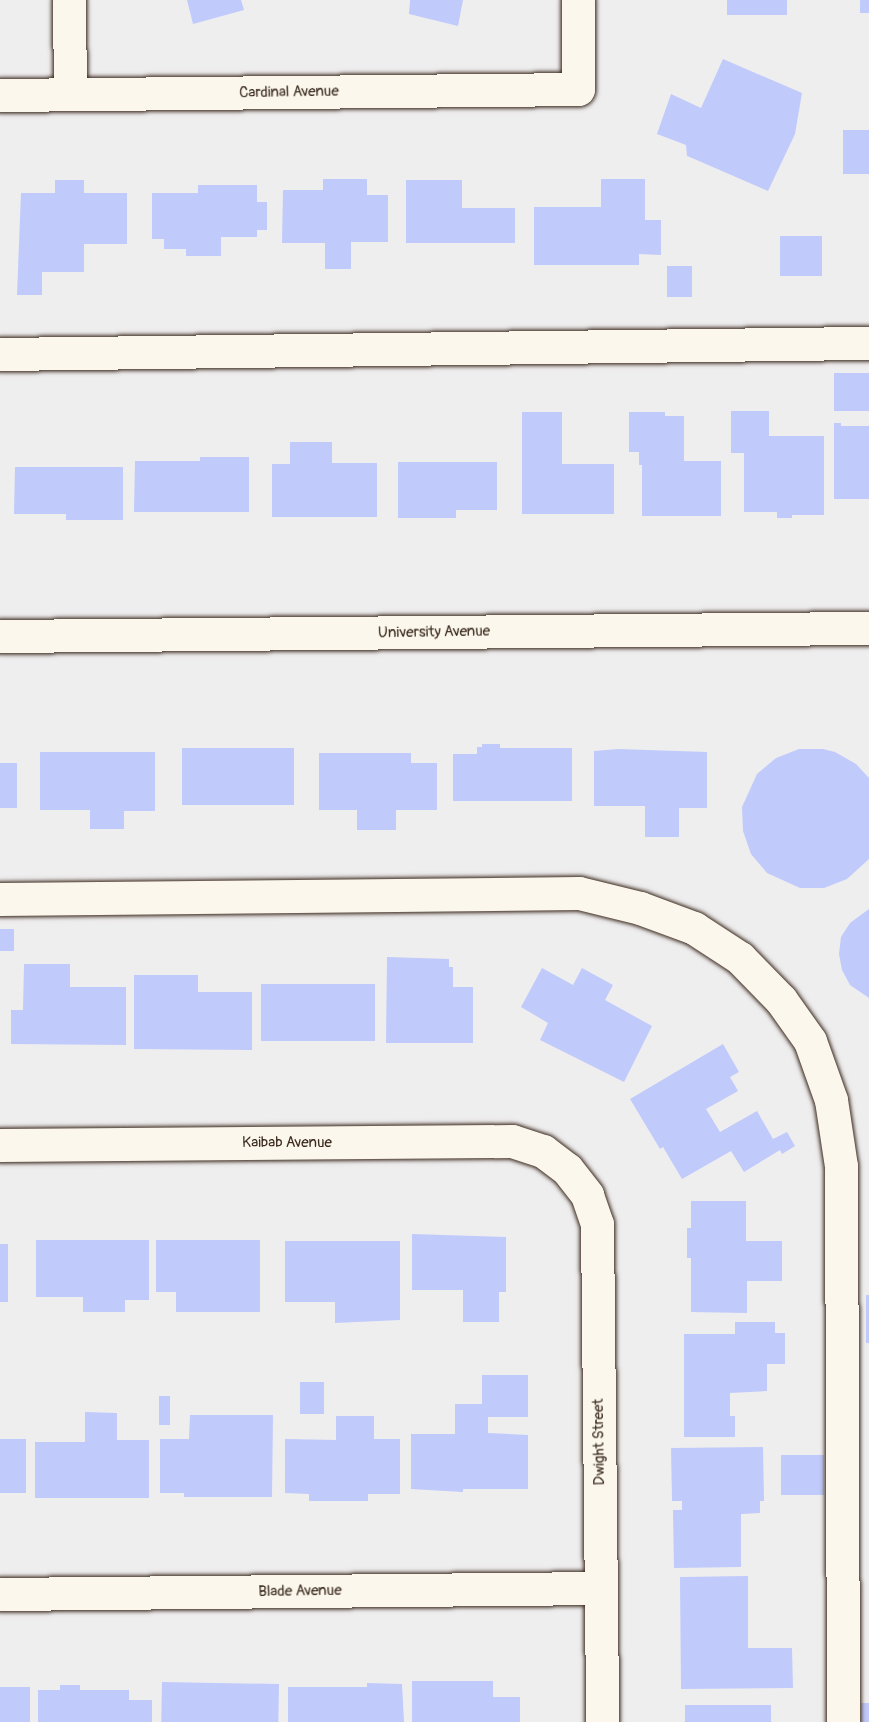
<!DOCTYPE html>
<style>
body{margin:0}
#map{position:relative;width:869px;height:1722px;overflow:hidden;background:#efeeef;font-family:Pangolin,sans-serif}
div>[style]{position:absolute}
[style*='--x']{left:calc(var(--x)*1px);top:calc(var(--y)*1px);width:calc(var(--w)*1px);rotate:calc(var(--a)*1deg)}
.building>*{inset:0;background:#c0cafb;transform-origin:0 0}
.roads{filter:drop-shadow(0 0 2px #3b2a1e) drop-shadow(0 0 2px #3b2a1e)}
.minor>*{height:33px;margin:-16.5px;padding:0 16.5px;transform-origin:16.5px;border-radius:16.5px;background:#fbf7ec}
span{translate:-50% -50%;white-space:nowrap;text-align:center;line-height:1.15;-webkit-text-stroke:4.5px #fbf7ec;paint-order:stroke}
.street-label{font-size:15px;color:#3b2a1e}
</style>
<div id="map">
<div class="building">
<i style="clip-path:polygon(187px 0,241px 0,244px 10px,193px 24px)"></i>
<i style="clip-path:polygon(410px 0,463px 0,458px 26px,409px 14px)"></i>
<i style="left:727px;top:0;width:60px;height:15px"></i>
<i style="left:860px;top:0;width:9px;height:13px"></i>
<i style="clip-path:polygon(723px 59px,802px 93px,795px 134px,768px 191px,692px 158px,687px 156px,686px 145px,657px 134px,671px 94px,701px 108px)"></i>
<i style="left:843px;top:130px;width:26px;height:44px"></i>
<i style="clip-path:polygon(323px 179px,367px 179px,367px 195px,388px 195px,388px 242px,351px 242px,351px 269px,325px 269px,325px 243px,282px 243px,283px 190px,323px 190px)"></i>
<i style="clip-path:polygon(601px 179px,645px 179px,645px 220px,661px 220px,661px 255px,639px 254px,639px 265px,534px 265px,534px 207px,601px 207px)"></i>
<i style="clip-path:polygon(55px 180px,84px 180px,84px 193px,127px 193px,127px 244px,84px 244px,84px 272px,42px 272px,42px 295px,17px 295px,21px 193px,55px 193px)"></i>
<i style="clip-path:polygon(406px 180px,462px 180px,462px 208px,515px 208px,515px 243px,406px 243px)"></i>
<i style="clip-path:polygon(198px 185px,257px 185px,257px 202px,267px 202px,267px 230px,257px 230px,257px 237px,221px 237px,221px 256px,186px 256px,186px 249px,164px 249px,164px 239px,152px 239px,152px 193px,198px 193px)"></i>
<i style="left:780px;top:236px;width:42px;height:40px"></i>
<i style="left:667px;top:266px;width:25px;height:31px"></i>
<i style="left:834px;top:373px;width:35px;height:38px"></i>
<i style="clip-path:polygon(731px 411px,769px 411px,769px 436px,824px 436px,824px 515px,792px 515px,792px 518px,777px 518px,777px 512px,744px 512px,744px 453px,731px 453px)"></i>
<i style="clip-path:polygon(522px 412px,562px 412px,562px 464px,614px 464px,614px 514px,522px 514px)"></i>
<i style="clip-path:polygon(629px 412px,665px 412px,665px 416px,684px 416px,684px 461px,721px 461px,721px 516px,642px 516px,642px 465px,639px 465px,639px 452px,629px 452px)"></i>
<i style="clip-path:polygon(834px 423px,841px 423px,841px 426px,869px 426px,869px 499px,834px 499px)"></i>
<i style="clip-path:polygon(290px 442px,332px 442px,332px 463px,377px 463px,377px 517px,272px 517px,272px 464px,290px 464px)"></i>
<i style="clip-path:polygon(200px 457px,249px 457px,249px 512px,134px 512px,135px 461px,200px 461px)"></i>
<i style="clip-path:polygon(398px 462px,497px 462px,497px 510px,456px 510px,456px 518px,398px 518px)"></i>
<i style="clip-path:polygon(15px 467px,123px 467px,123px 520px,66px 520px,66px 514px,14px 514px)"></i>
<i style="clip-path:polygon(482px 744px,500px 744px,500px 748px,572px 748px,572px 801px,453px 801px,453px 754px,477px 754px,477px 747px,482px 747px)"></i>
<i style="left:182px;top:748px;width:112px;height:57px"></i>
<i style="clip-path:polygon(618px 749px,707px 752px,707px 808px,679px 808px,679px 837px,645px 837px,645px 806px,594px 806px,594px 751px)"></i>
<i style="clip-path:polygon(799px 749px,823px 749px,835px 752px,856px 764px,869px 778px,869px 859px,847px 879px,824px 888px,800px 888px,767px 873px,751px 854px,743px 831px,742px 807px,757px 774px,776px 758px)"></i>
<i style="clip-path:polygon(40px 752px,155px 752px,155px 811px,124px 811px,124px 829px,90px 829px,90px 810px,40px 810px)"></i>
<i style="clip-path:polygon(319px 753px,411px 753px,411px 763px,437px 763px,437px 810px,396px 810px,396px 830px,357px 830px,357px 810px,319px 810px)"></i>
<i style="left:0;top:763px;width:17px;height:45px"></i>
<i style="clip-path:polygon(869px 909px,869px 998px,850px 985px,842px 970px,839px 954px,841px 937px,850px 923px)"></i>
<i style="left:0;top:929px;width:14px;height:22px"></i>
<i style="clip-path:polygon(387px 957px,449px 959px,449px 967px,453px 967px,453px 987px,473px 987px,473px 1043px,386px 1043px)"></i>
<i style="clip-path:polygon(24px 964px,70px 964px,70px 987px,126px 987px,126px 1045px,11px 1044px,11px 1010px,23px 1010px)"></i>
<i style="clip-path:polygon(542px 968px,573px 985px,582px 968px,613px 985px,605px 1000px,652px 1026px,624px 1082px,540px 1040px,548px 1023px,521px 1007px)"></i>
<i style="clip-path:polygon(134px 975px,198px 975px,198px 992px,252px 992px,252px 1050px,134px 1049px)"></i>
<i style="left:261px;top:984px;width:114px;height:57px"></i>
<i style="clip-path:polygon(723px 1044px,739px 1072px,730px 1077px,738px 1091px,706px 1109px,720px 1132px,757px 1111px,773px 1139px,787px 1132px,795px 1146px,782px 1154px,780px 1150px,744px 1172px,731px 1151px,682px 1179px,663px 1147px,660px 1149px,630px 1099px)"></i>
<i style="clip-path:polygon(691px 1201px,746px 1201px,746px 1241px,782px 1241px,782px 1281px,747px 1281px,747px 1313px,691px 1312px,691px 1258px,687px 1258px,687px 1228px,691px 1228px)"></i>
<i style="clip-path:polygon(412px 1234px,506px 1237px,506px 1292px,499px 1292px,499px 1322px,463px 1322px,463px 1290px,412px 1290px)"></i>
<i style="clip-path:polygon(36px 1240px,149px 1240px,149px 1300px,125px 1300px,125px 1312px,83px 1312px,83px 1297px,36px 1297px)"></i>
<i style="clip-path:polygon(156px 1240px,260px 1240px,260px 1312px,176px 1312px,176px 1292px,156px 1292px)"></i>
<i style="clip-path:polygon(285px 1241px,400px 1241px,400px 1320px,335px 1323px,335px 1302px,285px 1302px)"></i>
<i style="left:0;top:1244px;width:8px;height:58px"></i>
<i style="left:866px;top:1295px;width:3px;height:48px"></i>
<i style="clip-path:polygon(735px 1322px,775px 1322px,775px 1333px,785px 1333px,785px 1364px,767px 1364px,767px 1391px,730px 1393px,730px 1416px,735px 1416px,735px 1437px,684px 1437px,684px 1334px,735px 1334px)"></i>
<i style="clip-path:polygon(482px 1375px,528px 1375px,528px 1417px,488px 1417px,488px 1433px,528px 1435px,528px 1489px,463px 1489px,463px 1492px,411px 1489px,411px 1434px,455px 1434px,455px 1404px,482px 1404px)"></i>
<i style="left:300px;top:1382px;width:24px;height:32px"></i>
<i style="left:159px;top:1396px;width:11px;height:29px"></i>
<i style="clip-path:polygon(85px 1412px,117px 1413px,117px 1440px,149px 1440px,149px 1498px,35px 1498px,35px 1442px,85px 1442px)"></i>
<i style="clip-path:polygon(190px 1415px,273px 1415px,272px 1497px,184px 1497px,184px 1493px,160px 1493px,160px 1439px,189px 1439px)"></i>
<i style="clip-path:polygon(336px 1416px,374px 1416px,374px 1439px,400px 1439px,400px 1494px,368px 1494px,368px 1501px,309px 1501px,309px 1494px,285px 1493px,285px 1439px,336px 1440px)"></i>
<i style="left:0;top:1439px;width:26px;height:54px"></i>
<i style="clip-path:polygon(763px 1447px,764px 1501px,760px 1501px,760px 1513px,741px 1514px,741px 1567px,674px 1568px,673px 1510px,682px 1510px,682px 1501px,672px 1501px,671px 1448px)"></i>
<i style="left:781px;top:1455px;width:43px;height:40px"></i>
<i style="clip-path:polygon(748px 1576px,748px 1648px,792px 1648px,793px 1688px,681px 1689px,680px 1577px)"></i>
<i style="clip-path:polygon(412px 1681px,493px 1681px,493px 1697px,520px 1697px,520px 1722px,412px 1722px)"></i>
<i style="left:162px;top:1682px;width:117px;height:40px;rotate:1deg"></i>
<i style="clip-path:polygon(367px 1683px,402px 1684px,404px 1722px,288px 1722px,288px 1687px,367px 1687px)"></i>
<i style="clip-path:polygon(60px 1685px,80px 1685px,80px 1690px,129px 1690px,129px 1700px,152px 1700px,152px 1722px,38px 1722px,38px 1690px,60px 1690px)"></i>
<i style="left:0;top:1687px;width:30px;height:35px"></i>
<i style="left:861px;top:1703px;width:8px;height:19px"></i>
<i style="left:685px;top:1705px;width:86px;height:17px"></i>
</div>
<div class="roads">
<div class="minor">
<i style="--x:69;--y:0;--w:94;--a:89.4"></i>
<i style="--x:0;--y:95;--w:578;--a:-0.59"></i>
<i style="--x:578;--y:89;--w:89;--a:-90"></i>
<i style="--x:0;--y:354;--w:869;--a:-0.73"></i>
<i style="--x:0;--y:636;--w:869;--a:-0.53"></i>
<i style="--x:0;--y:899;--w:579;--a:-0.59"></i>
<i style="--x:579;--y:893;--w:63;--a:13.8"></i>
<i style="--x:640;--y:908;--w:58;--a:20.3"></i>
<i style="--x:694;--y:928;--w:55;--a:33.1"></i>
<i style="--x:740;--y:958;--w:59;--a:45.7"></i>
<i style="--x:781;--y:1000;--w:50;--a:54.7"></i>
<i style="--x:810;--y:1041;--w:63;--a:70.4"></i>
<i style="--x:831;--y:1100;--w:67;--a:81.4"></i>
<i style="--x:841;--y:1166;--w:556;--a:89.79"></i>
<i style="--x:0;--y:1145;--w:512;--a:-0.45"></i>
<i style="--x:512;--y:1141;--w:33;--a:18"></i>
<i style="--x:543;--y:1151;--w:30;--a:37"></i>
<i style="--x:567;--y:1169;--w:33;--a:52"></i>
<i style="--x:587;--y:1195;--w:31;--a:71"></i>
<i style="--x:597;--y:1224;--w:498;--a:89.4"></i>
<i style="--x:0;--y:1594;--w:601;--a:-0.57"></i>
</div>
</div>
<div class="street-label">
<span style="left:289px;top:92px;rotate:-1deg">Cardinal Avenue</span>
<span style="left:434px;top:632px;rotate:-1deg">University Avenue</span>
<span style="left:287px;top:1143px">Kaibab Avenue</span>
<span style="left:599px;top:1442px;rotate:-91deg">Dwight Street</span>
<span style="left:300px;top:1591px;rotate:-1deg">Blade Avenue</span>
</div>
</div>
